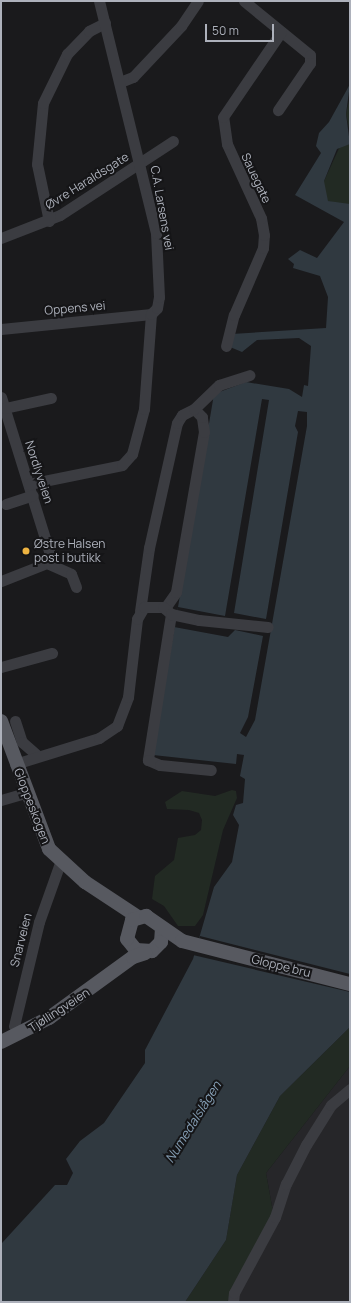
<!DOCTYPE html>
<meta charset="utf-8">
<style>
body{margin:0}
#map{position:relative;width:351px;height:1303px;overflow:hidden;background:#1a1a1c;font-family:Manrope,sans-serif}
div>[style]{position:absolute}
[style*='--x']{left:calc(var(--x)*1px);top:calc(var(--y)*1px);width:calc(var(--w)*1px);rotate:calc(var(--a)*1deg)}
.built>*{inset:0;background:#262629}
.green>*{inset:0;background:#222a23}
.water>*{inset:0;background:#303940}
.pier>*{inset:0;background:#1a1a1c}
.minor>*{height:11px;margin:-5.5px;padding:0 5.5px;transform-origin:5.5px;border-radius:5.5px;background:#3b3c41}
.major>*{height:14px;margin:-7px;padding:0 7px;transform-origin:7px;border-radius:7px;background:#575960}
.dots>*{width:11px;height:11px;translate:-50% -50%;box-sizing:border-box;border:2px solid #151517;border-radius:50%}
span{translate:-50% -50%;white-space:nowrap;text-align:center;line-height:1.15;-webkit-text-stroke:4px #151517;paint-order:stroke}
.street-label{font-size:12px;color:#adb1bb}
.poi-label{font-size:12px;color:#adb1bb}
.left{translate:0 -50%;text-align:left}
.water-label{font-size:13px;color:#859eb4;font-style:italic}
.frame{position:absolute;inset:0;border:2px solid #adb1bb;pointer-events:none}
.scale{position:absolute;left:205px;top:24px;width:69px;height:18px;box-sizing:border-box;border:2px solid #adb1bb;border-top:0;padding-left:5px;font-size:12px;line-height:14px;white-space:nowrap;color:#adb1bb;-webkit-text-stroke:3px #151517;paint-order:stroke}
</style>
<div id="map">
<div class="built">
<i style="clip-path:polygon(350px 1066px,350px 1302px,227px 1302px,273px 1212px,266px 1173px)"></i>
</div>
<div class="green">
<i style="clip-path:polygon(350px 96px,350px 133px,346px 114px)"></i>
<i style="clip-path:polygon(341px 144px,350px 144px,350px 204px,344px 206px,328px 201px,324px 193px,324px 181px)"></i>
<i style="clip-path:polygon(232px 790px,236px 791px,237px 798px,223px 830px,203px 915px,195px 926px,178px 926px,164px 906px,152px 899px,155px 876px,174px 860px,178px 838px,195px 835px,201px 830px,202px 820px,199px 813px,189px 810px,167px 809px,165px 802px,182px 791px,215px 796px)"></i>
<i style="clip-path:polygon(350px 1027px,350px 1066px,266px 1173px,273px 1212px,227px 1302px,185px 1302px,226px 1240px,237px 1175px,280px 1096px)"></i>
</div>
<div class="water">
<i style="clip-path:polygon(350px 84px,346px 114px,350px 144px,337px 149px,324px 181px,328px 201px,350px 204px,350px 1027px,280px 1096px,237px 1175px,226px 1240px,185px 1302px,1px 1302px,2px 1243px,55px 1185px,67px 1185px,73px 1173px,66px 1159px,80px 1141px,104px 1123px,145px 1063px,145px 1050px,193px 959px,214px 887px,232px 862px,239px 825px,233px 815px,236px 805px,243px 803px,245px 779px,240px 776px,244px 755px,237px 754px,236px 764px,153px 755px,214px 394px,246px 382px,289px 389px,302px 397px,304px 385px,308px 386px,311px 346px,299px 338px,257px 340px,242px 352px,230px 347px,232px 334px,326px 328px,328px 297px,320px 276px,293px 268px,294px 264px,288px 259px,300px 250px,317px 258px,344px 222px,295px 195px,321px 153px,316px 146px,319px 133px,329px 122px)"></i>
</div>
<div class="pier">
<i style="clip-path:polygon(262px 399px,269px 400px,234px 613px,266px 619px,298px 432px,295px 426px,298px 411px,307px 412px,307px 426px,255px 720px,246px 737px,240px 733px,248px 717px,263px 636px,235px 630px,228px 637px,174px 627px,178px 607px,225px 616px)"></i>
<i style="clip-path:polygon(200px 936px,350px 974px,350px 992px,193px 955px)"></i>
</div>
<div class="minor">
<i style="--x:244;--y:1;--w:85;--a:39.3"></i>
<i style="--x:310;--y:55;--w:8;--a:90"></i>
<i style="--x:310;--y:63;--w:57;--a:124.2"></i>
<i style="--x:120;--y:82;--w:14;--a:-21"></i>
<i style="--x:133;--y:77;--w:70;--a:-46.7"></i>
<i style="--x:181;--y:26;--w:30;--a:-56"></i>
<i style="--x:49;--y:221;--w:58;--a:-101.9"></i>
<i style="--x:37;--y:164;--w:61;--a:-84.4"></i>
<i style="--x:43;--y:103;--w:55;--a:-63.9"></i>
<i style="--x:67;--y:54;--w:32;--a:-46"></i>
<i style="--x:89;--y:31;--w:18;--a:-27"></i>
<i style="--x:1;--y:238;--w:63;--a:-21.3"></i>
<i style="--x:60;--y:215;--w:135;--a:-33.2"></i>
<i style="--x:1;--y:329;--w:151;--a:-5.7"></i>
<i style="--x:226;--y:346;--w:32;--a:-76"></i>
<i style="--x:234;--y:315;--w:73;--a:-66.6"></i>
<i style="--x:263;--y:248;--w:13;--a:-86"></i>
<i style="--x:264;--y:235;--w:17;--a:-100"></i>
<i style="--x:261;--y:218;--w:81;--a:-114.7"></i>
<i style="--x:227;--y:144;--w:27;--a:-98"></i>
<i style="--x:223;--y:117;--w:103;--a:-55.7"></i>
<i style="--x:1;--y:397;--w:172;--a:72.7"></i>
<i style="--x:52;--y:561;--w:55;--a:158.6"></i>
<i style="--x:5;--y:408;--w:47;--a:-12.3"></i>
<i style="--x:29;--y:484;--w:95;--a:-11.5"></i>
<i style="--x:122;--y:465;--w:15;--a:-48"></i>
<i style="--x:132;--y:454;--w:47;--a:-75.1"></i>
<i style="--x:144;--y:409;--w:95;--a:-85.8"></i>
<i style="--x:151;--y:314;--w:8;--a:-45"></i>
<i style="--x:157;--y:308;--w:11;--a:-80"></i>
<i style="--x:159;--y:297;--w:64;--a:-92.7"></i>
<i style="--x:156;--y:233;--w:239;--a:-103.8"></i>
<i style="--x:6;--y:504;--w:28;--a:-18"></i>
<i style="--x:49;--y:564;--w:24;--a:24"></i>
<i style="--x:71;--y:574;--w:14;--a:69"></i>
<i style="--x:165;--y:608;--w:19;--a:-55"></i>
<i style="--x:176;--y:592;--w:162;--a:-80.1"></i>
<i style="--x:204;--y:432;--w:15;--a:-98"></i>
<i style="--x:202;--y:417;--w:11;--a:-135"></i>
<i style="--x:140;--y:611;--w:64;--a:-81.9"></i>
<i style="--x:149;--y:548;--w:128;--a:-77.4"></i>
<i style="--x:177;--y:423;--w:9;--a:-58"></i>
<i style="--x:182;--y:415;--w:13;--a:-27"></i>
<i style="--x:194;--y:409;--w:35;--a:-44"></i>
<i style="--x:219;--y:385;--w:32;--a:-18"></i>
<i style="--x:171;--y:614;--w:148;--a:99"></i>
<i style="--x:148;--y:760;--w:13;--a:23"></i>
<i style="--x:160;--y:765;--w:51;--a:5.6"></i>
<i style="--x:1;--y:667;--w:53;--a:-15.4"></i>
<i style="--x:15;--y:721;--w:22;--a:72"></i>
<i style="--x:22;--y:742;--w:21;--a:41"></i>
<i style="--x:15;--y:764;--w:88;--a:-17.2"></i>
<i style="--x:99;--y:738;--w:22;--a:-34"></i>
<i style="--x:117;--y:726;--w:31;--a:-69"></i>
<i style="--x:128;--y:697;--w:79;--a:-83.4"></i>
<i style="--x:137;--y:619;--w:14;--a:-60"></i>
<i style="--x:144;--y:607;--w:19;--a:0"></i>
<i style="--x:163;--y:607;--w:11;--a:41"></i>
<i style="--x:171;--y:614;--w:29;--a:12"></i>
<i style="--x:199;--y:620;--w:69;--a:5.8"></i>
<i style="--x:1;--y:800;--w:26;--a:-16"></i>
<i style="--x:14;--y:1026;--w:107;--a:-76.5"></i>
<i style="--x:39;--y:922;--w:63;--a:-70.4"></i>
<i style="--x:233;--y:1302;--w:9;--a:-84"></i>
<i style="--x:234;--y:1293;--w:86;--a:-61.7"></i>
<i style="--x:275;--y:1217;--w:35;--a:-72"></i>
<i style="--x:286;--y:1184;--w:44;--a:-62.9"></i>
<i style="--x:306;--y:1145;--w:47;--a:-58"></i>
<i style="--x:331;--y:1105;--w:25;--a:-40"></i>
</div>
<div class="major">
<i style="--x:1;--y:721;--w:137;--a:69.4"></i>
<i style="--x:49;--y:849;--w:49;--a:42.5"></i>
<i style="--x:85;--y:882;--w:64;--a:33.4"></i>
<i style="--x:162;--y:928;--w:14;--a:94"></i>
<i style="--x:161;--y:942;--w:13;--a:135"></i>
<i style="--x:152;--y:951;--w:16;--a:-176"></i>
<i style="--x:136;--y:950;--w:14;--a:-129"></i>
<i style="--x:127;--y:939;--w:20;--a:-75"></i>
<i style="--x:132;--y:920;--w:15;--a:-16"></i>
<i style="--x:146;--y:916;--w:44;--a:34.8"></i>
<i style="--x:182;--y:941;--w:173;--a:14.4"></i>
<i style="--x:1;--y:1042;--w:54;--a:-26.6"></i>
<i style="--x:49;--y:1018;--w:104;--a:-36"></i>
<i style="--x:133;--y:957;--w:13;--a:-18"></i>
</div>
<div class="dots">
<i style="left:26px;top:551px;background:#edb341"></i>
</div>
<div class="street-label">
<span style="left:256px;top:178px;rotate:65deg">Sauegate</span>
<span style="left:87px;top:181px;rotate:-32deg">Øvre Haraldsgate</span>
<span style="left:162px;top:208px;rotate:80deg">C.A. Larsens vei</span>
<span style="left:75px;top:308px;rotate:-5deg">Oppens vei</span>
<span style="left:39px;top:472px;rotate:72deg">Nordlyveien</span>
<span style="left:32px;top:806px;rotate:69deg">Gloppeskogen</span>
<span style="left:21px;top:940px;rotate:-76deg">Snarveien</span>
<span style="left:281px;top:966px;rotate:14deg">Gloppe bru</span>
<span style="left:59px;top:1010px;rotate:-33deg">Tjøllingveien</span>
</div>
<div class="poi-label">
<span class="left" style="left:34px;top:551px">Østre Halsen<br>post i butikk</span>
</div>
<div class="water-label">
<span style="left:193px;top:1122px;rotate:-58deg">Numedalslågen</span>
</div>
<div class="frame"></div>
<div class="scale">50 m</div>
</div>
